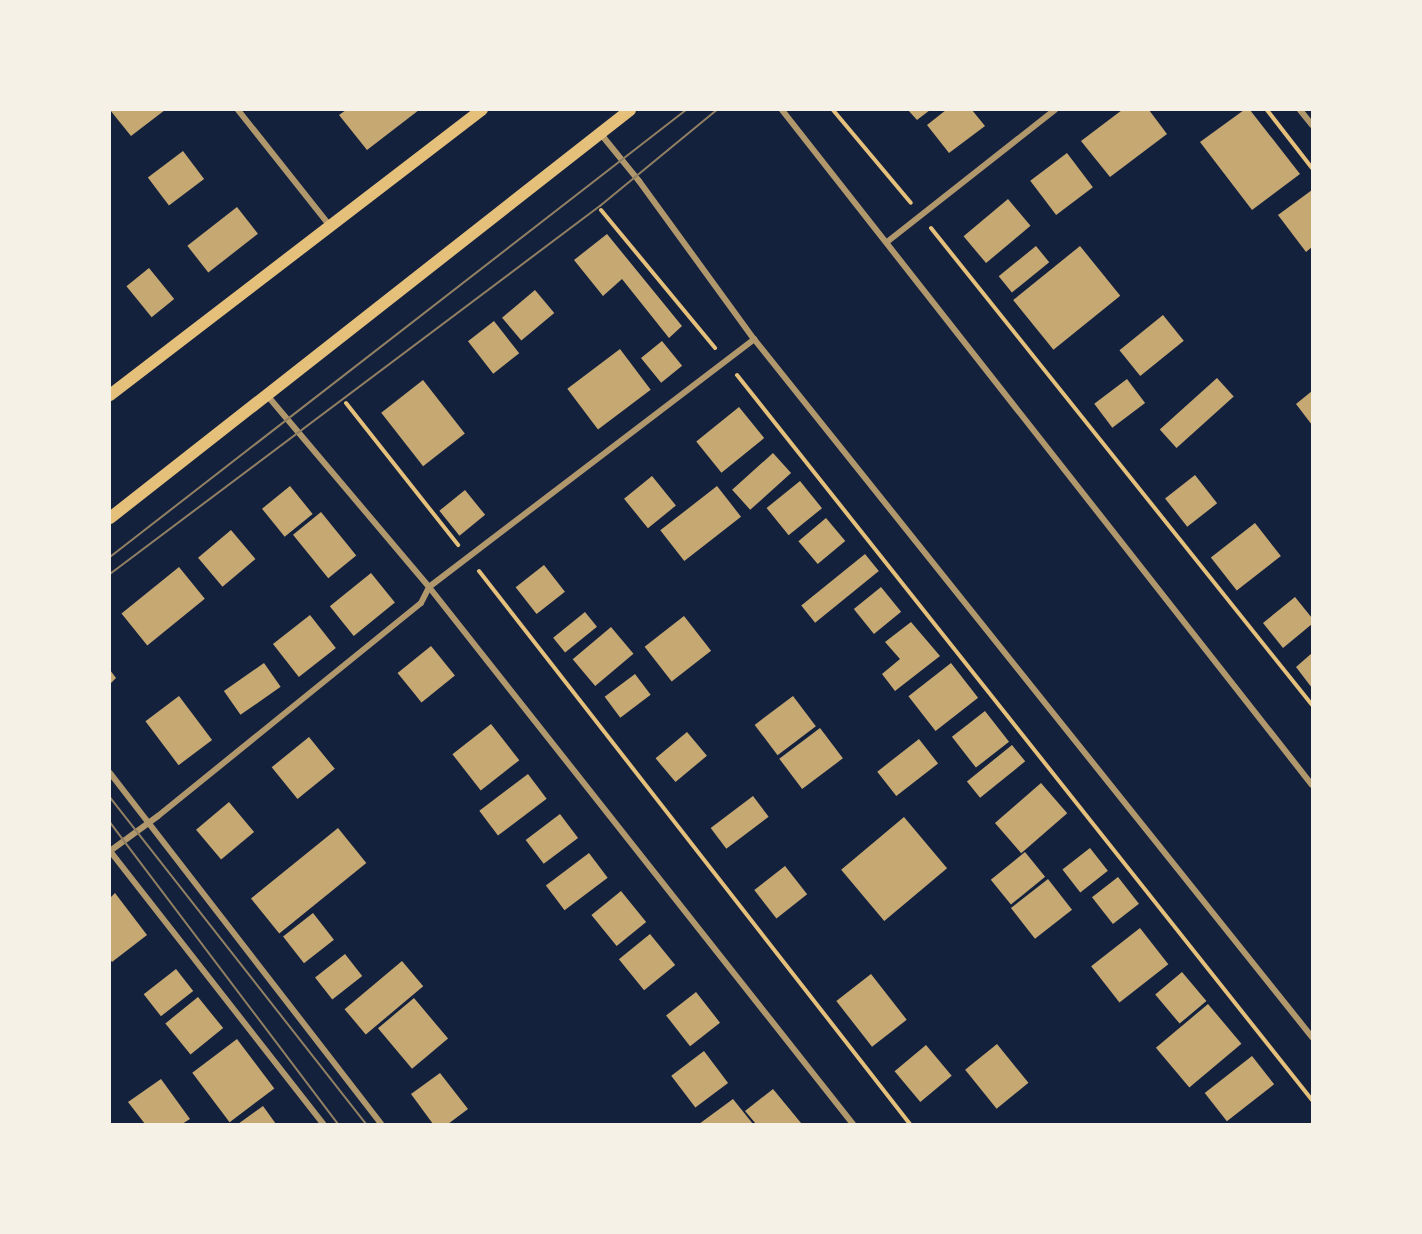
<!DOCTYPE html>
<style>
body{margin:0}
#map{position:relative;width:1422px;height:1234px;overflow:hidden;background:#14213d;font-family:Ubuntu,sans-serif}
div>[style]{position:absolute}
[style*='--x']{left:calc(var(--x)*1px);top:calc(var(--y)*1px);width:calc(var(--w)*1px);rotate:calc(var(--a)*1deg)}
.building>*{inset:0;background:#c6a872;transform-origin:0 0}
.path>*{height:4px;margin:-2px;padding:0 2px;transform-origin:2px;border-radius:2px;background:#e5c07b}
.minor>*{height:6px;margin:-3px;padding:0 3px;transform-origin:3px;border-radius:3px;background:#b1986c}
.secondary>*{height:12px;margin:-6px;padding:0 6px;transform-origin:6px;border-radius:6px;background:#e5c07b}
.tram>*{height:1.5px;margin:-0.75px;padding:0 0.75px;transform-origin:0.75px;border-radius:0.75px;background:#918062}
span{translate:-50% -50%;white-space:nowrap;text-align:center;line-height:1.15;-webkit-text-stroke:6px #f6f1e7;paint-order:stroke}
.frame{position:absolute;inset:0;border:111px solid #f6f1e7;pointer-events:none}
</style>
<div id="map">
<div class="building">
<i style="clip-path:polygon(110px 110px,165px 110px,131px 136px)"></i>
<i style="clip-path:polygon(346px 110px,419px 110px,367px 150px,339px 115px)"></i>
<i style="clip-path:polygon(908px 110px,930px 110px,917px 120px)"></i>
<i style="clip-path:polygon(946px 110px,972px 110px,985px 126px,949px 153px,927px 125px)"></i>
<i style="clip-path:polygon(1122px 110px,1149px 110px,1167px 134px,1110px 177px,1081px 141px)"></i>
<i style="clip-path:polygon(1244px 110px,1250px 110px,1300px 174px,1252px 210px,1200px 142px)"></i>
<i style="left:183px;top:151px;width:35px;height:44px;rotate:53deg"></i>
<i style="left:1067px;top:153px;width:43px;height:46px;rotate:53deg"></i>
<i style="clip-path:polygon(1312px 190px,1312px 247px,1306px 252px,1278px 215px)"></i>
<i style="left:1008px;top:199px;width:35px;height:58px;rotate:50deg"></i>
<i style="left:237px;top:207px;width:34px;height:63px;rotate:52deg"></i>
<i style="clip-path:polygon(607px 234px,682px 326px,669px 338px,622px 279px,603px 296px,574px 260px)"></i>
<i style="left:1036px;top:246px;width:21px;height:48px;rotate:51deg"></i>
<i style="left:1080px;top:246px;width:64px;height:86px;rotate:51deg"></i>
<i style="left:149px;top:268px;width:40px;height:29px;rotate:51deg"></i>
<i style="left:535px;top:290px;width:30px;height:43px;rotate:50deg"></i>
<i style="left:1163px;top:315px;width:33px;height:56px;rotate:51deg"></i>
<i style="left:494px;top:321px;width:41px;height:33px;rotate:52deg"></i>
<i style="left:662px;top:341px;width:32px;height:27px;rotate:51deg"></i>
<i style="left:620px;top:349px;width:51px;height:66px;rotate:53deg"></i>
<i style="left:1217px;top:378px;width:25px;height:77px;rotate:48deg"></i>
<i style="left:1127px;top:379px;width:30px;height:41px;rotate:53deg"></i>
<i style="left:423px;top:380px;width:68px;height:53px;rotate:52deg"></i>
<i style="clip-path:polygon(1312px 391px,1312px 425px,1296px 404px)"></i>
<i style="left:739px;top:407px;width:40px;height:55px;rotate:51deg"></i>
<i style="left:773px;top:453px;width:27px;height:55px;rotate:48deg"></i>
<i style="left:1195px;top:475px;width:36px;height:38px;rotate:52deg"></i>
<i style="left:652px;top:476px;width:38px;height:36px;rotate:51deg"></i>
<i style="left:800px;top:481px;width:35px;height:43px;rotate:51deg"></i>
<i style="left:290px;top:486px;width:36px;height:36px;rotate:51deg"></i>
<i style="left:717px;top:486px;width:39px;height:72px;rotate:52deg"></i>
<i style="left:465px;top:490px;width:32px;height:33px;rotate:51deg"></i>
<i style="left:321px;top:512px;width:56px;height:36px;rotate:51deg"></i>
<i style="left:826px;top:518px;width:30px;height:36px;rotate:50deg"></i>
<i style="left:1255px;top:523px;width:42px;height:56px;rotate:52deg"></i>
<i style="left:231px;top:530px;width:38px;height:43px;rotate:50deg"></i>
<i style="left:865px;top:554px;width:22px;height:82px;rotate:51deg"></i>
<i style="left:544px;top:565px;width:34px;height:36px;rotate:52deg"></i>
<i style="left:179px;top:567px;width:41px;height:74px;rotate:51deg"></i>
<i style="left:371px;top:573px;width:38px;height:53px;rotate:51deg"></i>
<i style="left:881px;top:587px;width:32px;height:35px;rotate:51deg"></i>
<i style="clip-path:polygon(1295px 597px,1312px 618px,1312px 624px,1283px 648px,1263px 623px)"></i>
<i style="left:585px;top:612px;width:19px;height:41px;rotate:51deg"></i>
<i style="left:310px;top:615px;width:42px;height:47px;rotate:52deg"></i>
<i style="left:684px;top:616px;width:44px;height:50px;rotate:52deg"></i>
<i style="clip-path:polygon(911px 622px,940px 656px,895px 691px,882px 674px,900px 659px,885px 642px)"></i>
<i style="left:611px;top:627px;width:35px;height:50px;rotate:50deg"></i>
<i style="left:431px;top:646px;width:38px;height:43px;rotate:51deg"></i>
<i style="clip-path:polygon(1312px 653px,1312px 688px,1296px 667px)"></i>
<i style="left:264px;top:663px;width:29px;height:49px;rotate:55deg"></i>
<i style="left:951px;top:663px;width:44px;height:54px;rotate:52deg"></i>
<i style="clip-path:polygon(110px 670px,116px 678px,110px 684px)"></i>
<i style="left:635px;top:674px;width:26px;height:38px;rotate:53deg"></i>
<i style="left:179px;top:696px;width:55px;height:42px;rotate:53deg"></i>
<i style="left:793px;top:696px;width:38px;height:48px;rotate:53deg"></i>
<i style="left:985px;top:711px;width:39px;height:42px;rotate:52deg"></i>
<i style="left:491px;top:724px;width:46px;height:49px;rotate:52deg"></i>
<i style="left:820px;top:728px;width:38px;height:51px;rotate:53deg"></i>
<i style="left:687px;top:732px;width:31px;height:41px;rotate:50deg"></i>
<i style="left:309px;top:737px;width:41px;height:48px;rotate:51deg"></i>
<i style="left:919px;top:739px;width:31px;height:53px;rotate:52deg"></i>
<i style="left:1012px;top:745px;width:21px;height:58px;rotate:51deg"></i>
<i style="left:528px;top:774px;width:31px;height:61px;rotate:53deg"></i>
<i style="left:1041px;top:783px;width:40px;height:61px;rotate:49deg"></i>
<i style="left:753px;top:796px;width:26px;height:53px;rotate:53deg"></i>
<i style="left:229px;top:802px;width:39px;height:43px;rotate:50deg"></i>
<i style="left:560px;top:814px;width:30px;height:43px;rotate:53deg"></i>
<i style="left:904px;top:817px;width:67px;height:82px;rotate:50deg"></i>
<i style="left:338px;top:828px;width:45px;height:112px;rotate:51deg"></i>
<i style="left:1090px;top:848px;width:29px;height:35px;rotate:52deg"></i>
<i style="left:1025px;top:852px;width:32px;height:44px;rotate:51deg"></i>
<i style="left:589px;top:853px;width:31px;height:54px;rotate:53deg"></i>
<i style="left:785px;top:866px;width:36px;height:39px;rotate:52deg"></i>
<i style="left:1118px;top:877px;width:34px;height:33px;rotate:52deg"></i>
<i style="left:1048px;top:879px;width:39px;height:47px;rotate:52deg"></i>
<i style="left:621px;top:891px;width:40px;height:38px;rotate:51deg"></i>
<i style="clip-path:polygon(115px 893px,147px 935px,112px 962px,110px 959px,110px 898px)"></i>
<i style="left:313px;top:913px;width:34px;height:38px;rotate:52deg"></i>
<i style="left:1140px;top:928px;width:46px;height:62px;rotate:52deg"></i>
<i style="left:650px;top:934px;width:40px;height:40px;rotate:51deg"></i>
<i style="left:345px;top:954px;width:28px;height:38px;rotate:52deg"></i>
<i style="left:402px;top:961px;width:33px;height:75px;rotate:50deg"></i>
<i style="left:176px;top:969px;width:28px;height:41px;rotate:52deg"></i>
<i style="left:1182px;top:972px;width:38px;height:35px;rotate:50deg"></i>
<i style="left:871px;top:974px;width:58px;height:44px;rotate:52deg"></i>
<i style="left:696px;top:992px;width:39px;height:38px;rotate:52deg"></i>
<i style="left:198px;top:997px;width:40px;height:42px;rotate:51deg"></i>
<i style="left:414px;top:998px;width:53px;height:47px;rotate:50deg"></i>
<i style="left:1208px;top:1004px;width:52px;height:68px;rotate:50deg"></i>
<i style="left:237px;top:1039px;width:62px;height:56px;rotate:53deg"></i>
<i style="left:997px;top:1044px;width:50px;height:41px;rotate:51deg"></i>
<i style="left:926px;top:1045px;width:40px;height:41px;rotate:50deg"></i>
<i style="left:704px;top:1051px;width:40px;height:41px;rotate:53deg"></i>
<i style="left:1252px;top:1056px;width:36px;height:60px;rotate:52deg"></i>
<i style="clip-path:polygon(440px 1073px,468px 1109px,448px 1124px,433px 1124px,411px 1094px)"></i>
<i style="clip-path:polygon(161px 1079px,190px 1119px,182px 1124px,145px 1124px,128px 1102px)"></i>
<i style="clip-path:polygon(773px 1089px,801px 1123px,799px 1124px,756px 1124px,745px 1111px)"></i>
<i style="clip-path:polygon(733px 1099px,753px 1124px,699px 1124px)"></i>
<i style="clip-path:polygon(263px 1106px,276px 1124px,238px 1124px)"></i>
</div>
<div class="path">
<i style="--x:833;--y:110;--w:121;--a:50"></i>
<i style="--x:1267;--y:110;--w:73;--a:52.2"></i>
<i style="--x:601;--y:210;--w:179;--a:50.4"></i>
<i style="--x:931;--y:228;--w:610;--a:51.38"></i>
<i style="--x:737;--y:375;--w:925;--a:51.58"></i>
<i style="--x:346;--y:403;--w:181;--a:51.7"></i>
<i style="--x:479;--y:571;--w:701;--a:52.07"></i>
</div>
<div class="minor">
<i style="--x:238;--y:110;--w:148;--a:51.6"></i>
<i style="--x:782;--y:110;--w:858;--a:51.86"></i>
<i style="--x:1300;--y:110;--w:19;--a:51"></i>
<i style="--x:600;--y:133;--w:62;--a:50.9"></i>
<i style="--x:639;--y:181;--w:195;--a:54"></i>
<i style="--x:754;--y:339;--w:894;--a:51.36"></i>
<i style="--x:887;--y:242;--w:214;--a:-38.2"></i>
<i style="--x:266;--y:394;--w:253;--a:49.8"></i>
<i style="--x:429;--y:587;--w:684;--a:51.71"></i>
<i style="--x:110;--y:773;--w:443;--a:52.3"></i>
<i style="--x:110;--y:851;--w:59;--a:-36.1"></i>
<i style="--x:158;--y:816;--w:338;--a:-39"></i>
<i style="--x:421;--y:603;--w:18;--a:-63"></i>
<i style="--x:429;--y:587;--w:409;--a:-37.3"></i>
<i style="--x:110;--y:851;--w:346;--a:52"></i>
</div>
<div class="secondary">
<i style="--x:110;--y:395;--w:469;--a:-37.5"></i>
<i style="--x:110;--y:518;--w:661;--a:-38.12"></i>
</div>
<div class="tram">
<i style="--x:110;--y:557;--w:729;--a:-37.81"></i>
<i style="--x:110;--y:574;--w:613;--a:-36.91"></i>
<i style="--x:600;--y:206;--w:151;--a:-39.4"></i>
<i style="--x:110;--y:797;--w:415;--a:51.9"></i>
<i style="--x:110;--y:822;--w:378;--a:52.9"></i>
</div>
<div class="frame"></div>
</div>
